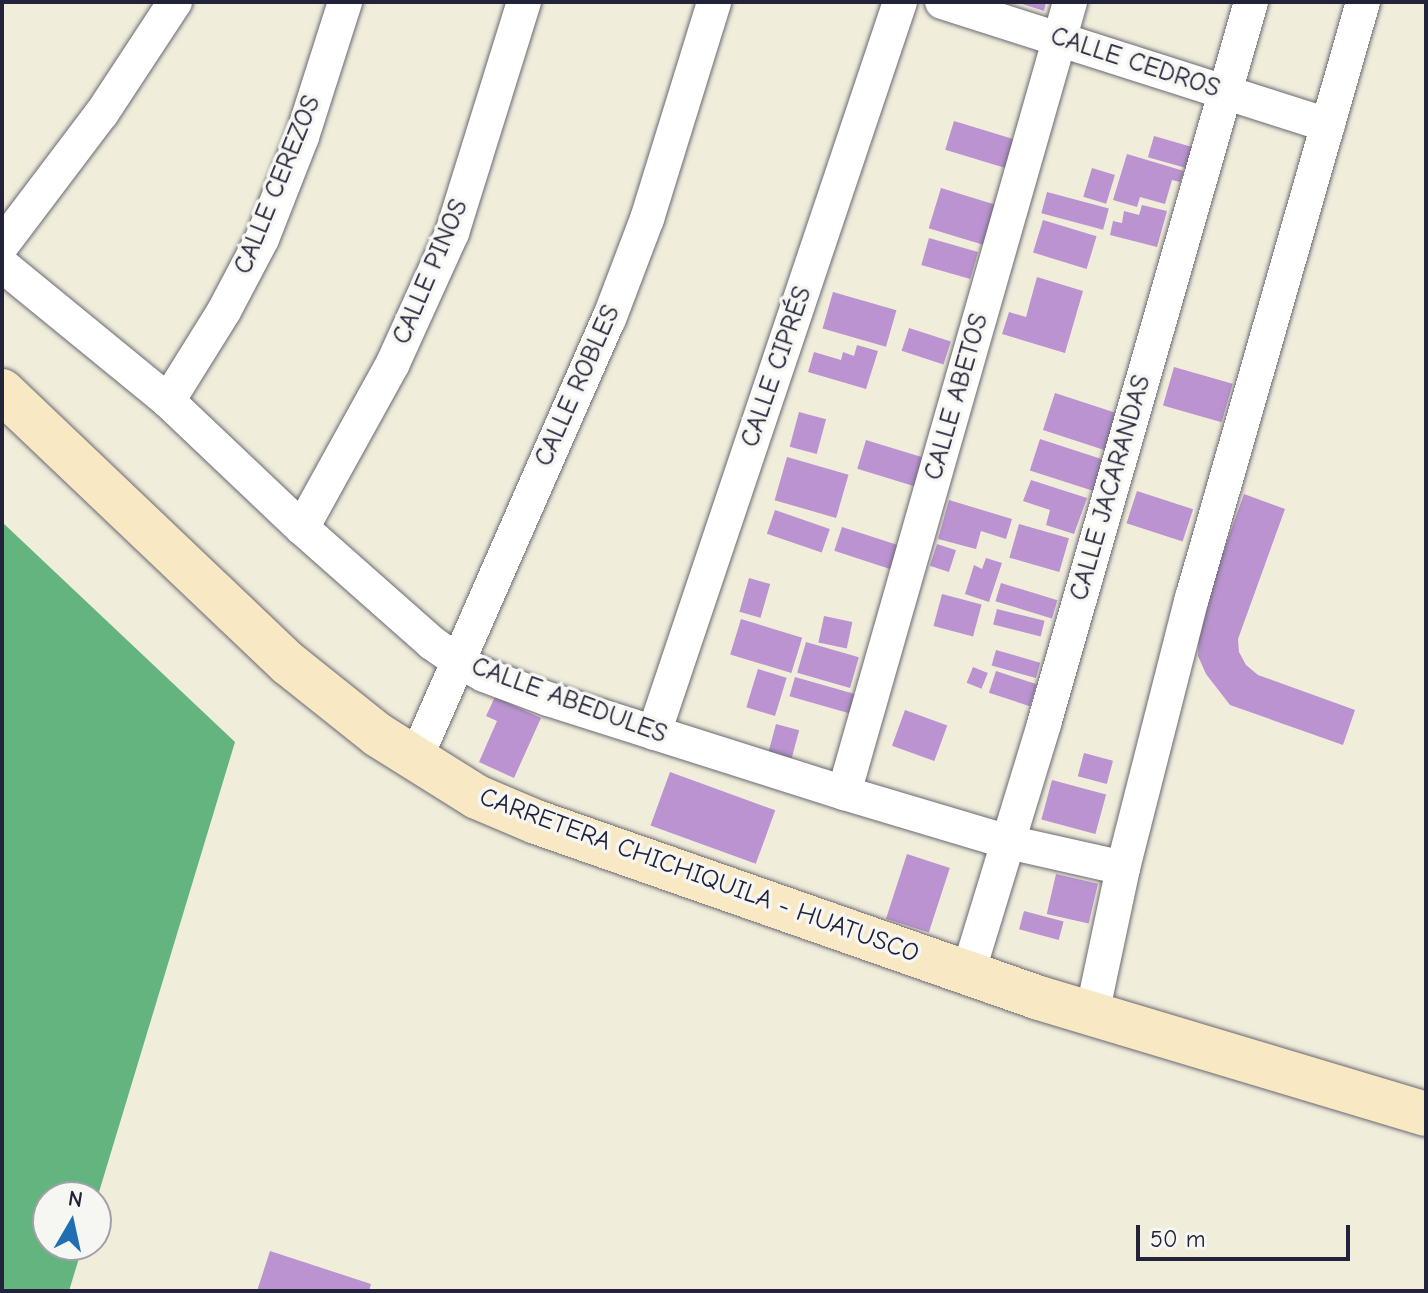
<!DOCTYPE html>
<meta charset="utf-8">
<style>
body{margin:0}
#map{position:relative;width:1428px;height:1293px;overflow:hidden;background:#f0eddb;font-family:"Comic Neue",sans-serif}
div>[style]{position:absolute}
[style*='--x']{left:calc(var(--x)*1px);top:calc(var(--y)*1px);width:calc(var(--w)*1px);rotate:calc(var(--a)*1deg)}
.forest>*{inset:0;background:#64b47f}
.building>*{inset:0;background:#bb93d1;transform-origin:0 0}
.roads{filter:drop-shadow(0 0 2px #6a6973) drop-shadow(0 0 2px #6a6973)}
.street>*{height:34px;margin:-17px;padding:0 17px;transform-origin:17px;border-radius:17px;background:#fff}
.secondary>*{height:44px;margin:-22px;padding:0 22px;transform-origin:22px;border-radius:22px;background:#f8e8c3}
span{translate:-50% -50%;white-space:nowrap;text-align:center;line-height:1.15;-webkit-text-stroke:7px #f6f6f2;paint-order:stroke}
.street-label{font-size:26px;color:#22223b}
.frame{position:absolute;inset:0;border:4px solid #22223b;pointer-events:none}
.north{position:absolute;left:32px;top:1181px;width:80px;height:80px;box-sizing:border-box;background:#f6f6f2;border:2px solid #a1a1a9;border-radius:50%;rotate:9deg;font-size:22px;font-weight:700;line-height:32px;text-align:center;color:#22223b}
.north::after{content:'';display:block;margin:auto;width:28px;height:36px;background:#1f6fb2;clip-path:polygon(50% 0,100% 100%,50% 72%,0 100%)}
.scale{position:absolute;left:1136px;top:1225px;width:214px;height:36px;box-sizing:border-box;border:4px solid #22223b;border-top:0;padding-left:10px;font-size:24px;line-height:28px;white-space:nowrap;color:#22223b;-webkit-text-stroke:6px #f6f6f2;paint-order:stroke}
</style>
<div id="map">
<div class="forest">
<i style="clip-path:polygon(2px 522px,235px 742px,96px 1202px,96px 1197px,48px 1197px,48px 1245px,83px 1245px,69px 1291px,2px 1291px)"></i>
</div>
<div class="building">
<i style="clip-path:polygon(1016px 2px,1046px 2px,1044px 11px)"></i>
<i style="left:954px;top:121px;width:68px;height:30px;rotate:17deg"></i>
<i style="left:1154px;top:136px;width:46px;height:22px;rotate:16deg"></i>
<i style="clip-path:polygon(1127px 154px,1184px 171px,1180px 182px,1172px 180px,1165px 204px,1140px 197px,1137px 207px,1113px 200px)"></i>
<i style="left:1092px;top:168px;width:24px;height:30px;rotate:17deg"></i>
<i style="left:941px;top:188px;width:62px;height:42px;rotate:17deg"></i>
<i style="left:1047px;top:192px;width:64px;height:22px;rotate:15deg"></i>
<i style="clip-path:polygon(1142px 205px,1167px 211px,1157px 247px,1110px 235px,1113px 221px,1122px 223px,1124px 211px,1139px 215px)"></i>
<i style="left:1043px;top:220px;width:56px;height:34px;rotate:17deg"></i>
<i style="left:929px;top:238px;width:51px;height:28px;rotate:16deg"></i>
<i style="clip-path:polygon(1037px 277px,1083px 291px,1065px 353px,1002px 334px,1009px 312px,1026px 317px)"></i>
<i style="left:833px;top:292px;width:66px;height:38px;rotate:16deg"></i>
<i style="left:909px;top:328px;width:44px;height:24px;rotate:18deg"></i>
<i style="clip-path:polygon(857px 345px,878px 351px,866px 389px,808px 372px,814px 352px,841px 360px,843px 352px,854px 356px)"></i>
<i style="left:1174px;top:367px;width:61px;height:40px;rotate:16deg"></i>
<i style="left:1055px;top:393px;width:66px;height:39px;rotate:18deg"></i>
<i style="left:799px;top:412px;width:28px;height:36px;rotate:15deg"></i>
<i style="left:1040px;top:439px;width:67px;height:33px;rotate:18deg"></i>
<i style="left:866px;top:440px;width:64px;height:30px;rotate:17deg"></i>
<i style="left:787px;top:457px;width:64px;height:45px;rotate:16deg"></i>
<i style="clip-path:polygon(1031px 480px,1087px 498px,1074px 534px,1046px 525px,1050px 510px,1023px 501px)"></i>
<i style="left:1137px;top:491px;width:59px;height:34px;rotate:18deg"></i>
<i style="clip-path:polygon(1244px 494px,1285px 509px,1238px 639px,1239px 652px,1246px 665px,1258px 675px,1355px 710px,1343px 745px,1230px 705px,1206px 674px,1198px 656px,1200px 617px)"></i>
<i style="clip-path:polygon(949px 500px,1012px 519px,1006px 539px,981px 531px,976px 549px,938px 539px)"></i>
<i style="left:775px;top:510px;width:58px;height:25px;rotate:19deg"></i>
<i style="left:1019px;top:524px;width:52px;height:35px;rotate:16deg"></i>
<i style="left:842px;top:527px;width:61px;height:25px;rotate:18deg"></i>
<i style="left:937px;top:544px;width:20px;height:23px;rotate:18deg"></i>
<i style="clip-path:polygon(986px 558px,1002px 563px,989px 602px,965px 594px,974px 565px,982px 569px)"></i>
<i style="left:749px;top:578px;width:22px;height:35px;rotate:16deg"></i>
<i style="left:1001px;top:583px;width:59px;height:19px;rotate:17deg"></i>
<i style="left:942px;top:594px;width:41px;height:33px;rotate:15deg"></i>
<i style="left:997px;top:609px;width:49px;height:16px;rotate:14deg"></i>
<i style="left:824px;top:616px;width:29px;height:27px;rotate:12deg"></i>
<i style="left:741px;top:619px;width:64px;height:37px;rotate:17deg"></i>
<i style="left:806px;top:642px;width:55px;height:32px;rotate:16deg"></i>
<i style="left:996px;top:650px;width:46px;height:16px;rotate:16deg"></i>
<i style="left:973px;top:667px;width:16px;height:17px;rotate:22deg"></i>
<i style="left:758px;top:669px;width:30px;height:40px;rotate:17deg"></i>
<i style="left:996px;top:671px;width:43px;height:23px;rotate:18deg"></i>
<i style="left:795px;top:677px;width:63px;height:20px;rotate:16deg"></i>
<i style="clip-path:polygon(495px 697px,541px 718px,514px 778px,479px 762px,497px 721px,486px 716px)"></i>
<i style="left:905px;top:710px;width:45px;height:38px;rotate:20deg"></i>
<i style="left:776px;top:724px;width:24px;height:34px;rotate:15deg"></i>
<i style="left:1084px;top:753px;width:30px;height:24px;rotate:15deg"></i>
<i style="left:670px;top:772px;width:112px;height:57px;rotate:20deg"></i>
<i style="left:1052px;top:780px;width:56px;height:41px;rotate:15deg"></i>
<i style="left:907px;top:854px;width:45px;height:68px;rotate:18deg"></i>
<i style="left:1056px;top:874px;width:43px;height:41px;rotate:13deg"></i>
<i style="left:1024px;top:911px;width:41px;height:19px;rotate:15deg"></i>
<i style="clip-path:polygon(270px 1251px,371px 1284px,369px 1291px,257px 1291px)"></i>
</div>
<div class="roads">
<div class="street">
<i style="--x:942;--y:2;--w:405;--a:17.7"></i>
<i style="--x:2;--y:245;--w:166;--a:-52.9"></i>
<i style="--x:102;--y:113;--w:133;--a:-56.7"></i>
<i style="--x:2;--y:265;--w:215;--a:39.3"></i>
<i style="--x:168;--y:401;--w:185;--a:43.5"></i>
<i style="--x:302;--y:528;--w:174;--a:41.5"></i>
<i style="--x:432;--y:643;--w:29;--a:35"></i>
<i style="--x:456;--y:660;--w:32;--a:28"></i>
<i style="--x:484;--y:675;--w:68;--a:20.6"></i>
<i style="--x:548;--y:699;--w:311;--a:17.6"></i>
<i style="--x:844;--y:793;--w:171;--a:16.6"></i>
<i style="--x:1008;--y:842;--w:118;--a:12.7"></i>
<i style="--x:168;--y:401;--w:106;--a:-58.1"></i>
<i style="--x:224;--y:311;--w:81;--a:-62.2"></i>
<i style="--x:262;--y:239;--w:110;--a:-68.6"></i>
<i style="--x:302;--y:137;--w:142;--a:-72.3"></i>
<i style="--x:302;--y:528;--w:188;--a:-61.1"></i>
<i style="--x:393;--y:363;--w:143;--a:-65.6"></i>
<i style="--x:452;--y:233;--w:242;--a:-72.7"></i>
<i style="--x:654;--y:733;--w:771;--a:-71.4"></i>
<i style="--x:415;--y:760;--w:482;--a:-66.3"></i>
<i style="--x:609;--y:319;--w:107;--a:-69.2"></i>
<i style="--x:647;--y:219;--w:227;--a:-72.8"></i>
<i style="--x:844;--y:793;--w:823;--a:-74.05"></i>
<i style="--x:968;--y:973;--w:260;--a:-73"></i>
<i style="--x:1044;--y:724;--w:751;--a:-74"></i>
<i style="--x:1092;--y:1014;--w:149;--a:-78"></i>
<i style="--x:1123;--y:868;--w:279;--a:-75.7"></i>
<i style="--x:1192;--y:598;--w:620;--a:-73.99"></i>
</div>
<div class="secondary">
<i style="--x:2;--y:391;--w:396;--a:43.6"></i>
<i style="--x:289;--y:664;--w:114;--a:38.6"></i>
<i style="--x:378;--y:735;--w:117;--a:32.1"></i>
<i style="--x:477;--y:797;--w:64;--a:23"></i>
<i style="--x:536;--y:822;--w:533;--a:19.28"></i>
<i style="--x:1039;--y:998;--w:404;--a:16.7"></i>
</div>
</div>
<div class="street-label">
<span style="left:1135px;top:63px;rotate:18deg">CALLE CEDROS</span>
<span style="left:278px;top:185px;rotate:-68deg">CALLE CEREZOS</span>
<span style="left:431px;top:272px;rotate:-67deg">CALLE PINOS</span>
<span style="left:777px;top:367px;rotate:-71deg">CALLE CIPRÉS</span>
<span style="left:578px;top:386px;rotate:-66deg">CALLE ROBLES</span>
<span style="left:957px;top:397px;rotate:-74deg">CALLE ABETOS</span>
<span style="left:1111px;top:488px;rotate:-74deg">CALLE JACARANDAS</span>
<span style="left:569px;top:701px;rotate:20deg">CALLE ABEDULES</span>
<span style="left:699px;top:876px;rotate:20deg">CARRETERA CHICHIQUILA - HUATUSCO</span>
</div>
<div class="frame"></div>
<div class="north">N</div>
<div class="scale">50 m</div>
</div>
